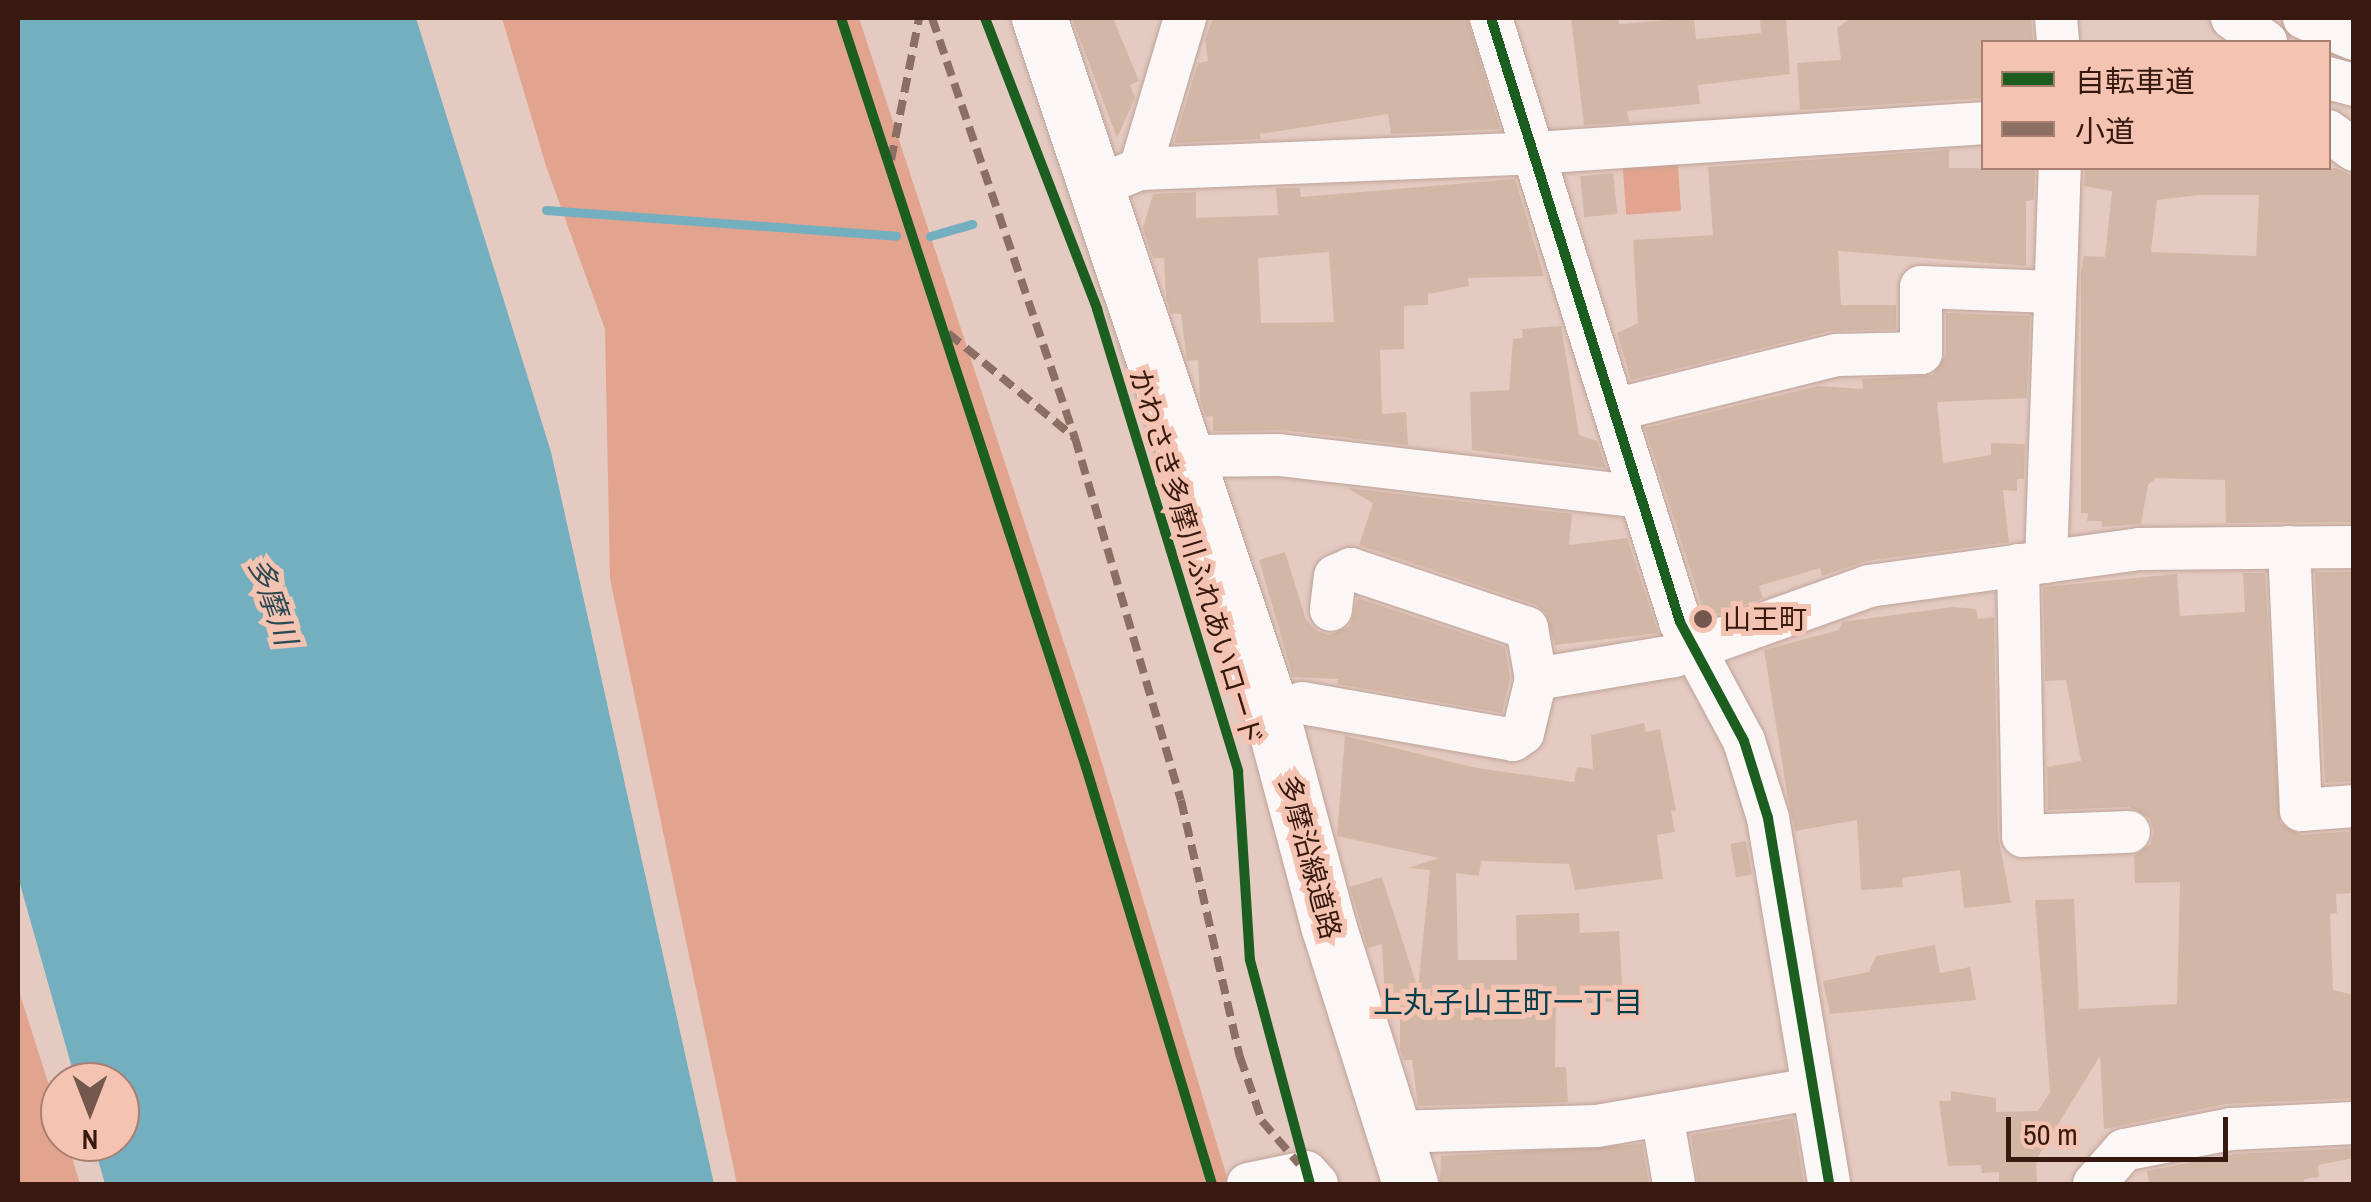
<!DOCTYPE html>
<meta charset="utf-8">
<style>
body{margin:0}
#map{position:relative;width:2371px;height:1202px;overflow:hidden;background:#e5cac1;font-family:"Archivo Narrow","Noto Sans JP",sans-serif}
div>[style]{position:absolute}
[style*='--x']{left:calc(var(--x)*1px);top:calc(var(--y)*1px);width:calc(var(--w)*1px);rotate:calc(var(--a)*1deg)}
.green>*{inset:0;background:#e2a48e;transform-origin:0 0}
.water>*{inset:0;background:#74afc0}
.stream>*{height:9px;margin:-4.5px;padding:0 4.5px;transform-origin:4.5px;border-radius:4.5px;background:#74afc0}
.building>*{inset:0;background:#d3b7a6;transform-origin:0 0}
.roads{filter:drop-shadow(0 0 2px #bda399) drop-shadow(0 0 2px #bda399)}
.minor>*{height:42px;margin:-21px;padding:0 21px;transform-origin:21px;border-radius:21px;background:#fbf7f6}
.major>*{height:55px;margin:-27.5px;padding:0 27.5px;transform-origin:27.5px;border-radius:27.5px;background:#fbf7f6}
.quiet>*{height:8px;margin-top:-4px;transform-origin:0;background:repeating-linear-gradient(90deg,#8d6e63 0 15px,transparent 0 23px)}
.cycleway>*{height:10px;margin:-5px;padding:0 5px;transform-origin:5px;border-radius:5px;background:#1b5e20}
.dots>*{width:28px;height:28px;translate:-50% -50%;box-sizing:border-box;border:5px solid #f4c3b2;border-radius:50%}
span{translate:-50% -50%;white-space:nowrap;text-align:center;line-height:1.15;-webkit-text-stroke:10px #f4c3b2;paint-order:stroke}
.street-label{font-size:28px;color:#37190f}
.poi-label{font-size:28px;color:#37190f}
.left{translate:0 -50%;text-align:left}
.water-label{font-size:30px;color:#2b4952;font-style:italic}
.neighbourhood-label{font-size:30px;color:#013d4b}
.frame{position:absolute;inset:0;border:20px solid #37190f;pointer-events:none}
.legend{position:absolute;left:1981px;top:40px;width:350px;height:130px;box-sizing:border-box;background:#f4c3b2;border:2px solid #a87f71;margin:0;padding:12px 18px;list-style:none;font-size:30px;color:#37190f}
.legend li{display:flex;align-items:center;gap:20px;height:50px}
.legend b{width:50px;border:2px solid #a87f71}
.north{position:absolute;left:40px;top:1062px;width:100px;height:100px;box-sizing:border-box;background:#f4c3b2;border:2px solid #a87f71;border-radius:50%;rotate:180deg;font-size:28px;font-weight:700;line-height:40px;text-align:center;color:#37190f}
.north::after{content:'';display:block;margin:auto;width:35px;height:45px;background:#74574d;clip-path:polygon(50% 0,100% 100%,50% 72%,0 100%)}
.scale{position:absolute;left:2006px;top:1117px;width:222px;height:45px;box-sizing:border-box;border:5px solid #37190f;border-top:0;padding-left:12px;font-size:30px;line-height:35px;white-space:nowrap;color:#37190f;-webkit-text-stroke:8px #f4c3b2;paint-order:stroke}
</style>
<div id="map">
<div class="green">
<i style="clip-path:polygon(502px 18px,859px 18px,1086px 710px,1229px 1184px,737px 1184px,610px 579px,605px 329px,546px 166px)"></i>
<i style="left:1677px;top:153px;width:58px;height:55px;rotate:86deg"></i>
<i style="clip-path:polygon(18px 988px,60px 1120px,60px 1142px,67px 1142px,80px 1184px,18px 1184px)"></i>
</div>
<div class="water">
<i style="clip-path:polygon(18px 18px,416px 18px,551px 452px,714px 1184px,105px 1184px,93px 1142px,120px 1142px,120px 1082px,76px 1082px,18px 877px)"></i>
</div>
<div class="stream">
<i style="--x:546;--y:210;--w:351;--a:4.2"></i>
<i style="--x:930;--y:236;--w:44;--a:-15.9"></i>
</div>
<div class="building">
<i style="clip-path:polygon(1072px 18px,1113px 18px,1139px 81px,1130px 85px,1135px 98px,1117px 138px)"></i>
<i style="clip-path:polygon(1213px 18px,1467px 18px,1500px 129px,1391px 134px,1388px 114px,1260px 134px,1261px 139px,1174px 143px,1198px 63px,1208px 61px,1205px 40px)"></i>
<i style="clip-path:polygon(1571px 18px,1618px 18px,1619px 24px,1694px 18px,1696px 39px,1761px 33px,1760px 18px,1786px 18px,1790px 74px,1698px 85px,1700px 104px,1627px 111px,1629px 122px,1584px 125px)"></i>
<i style="clip-path:polygon(1851px 18px,2031px 18px,2033px 40px,1984px 42px,1984px 98px,1800px 110px,1797px 63px,1841px 60px,1837px 28px)"></i>
<i style="clip-path:polygon(1949px 150px,1949px 168px,2035px 168px,2034px 200px,2026px 201px,2026px 266px,1838px 251px,1841px 305px,1896px 305px,1896px 329px,1831px 331px,1631px 380px,1617px 333px,1638px 323px,1633px 240px,1713px 235px,1708px 167px)"></i>
<i style="clip-path:polygon(evenodd,2085px 168px,2336px 168px,2354px 176px,2354px 522px,2226px 523px,2225px 480px,2156px 478px,2148px 485px,2141px 524px,2102px 527px,2102px 521px,2087px 521px,2088px 513px,2081px 513px,2081px 273px,2084px 256px,2105px 257px,2112px 191px,2084px 186px,2085px 168px,2199px 195px,2259px 195px,2256px 256px,2151px 252px,2157px 200px,2199px 195px)"></i>
<i style="left:1613px;top:173px;width:41px;height:33px;rotate:84deg"></i>
<i style="clip-path:polygon(evenodd,1515px 179px,1544px 276px,1468px 278px,1469px 286px,1428px 294px,1428px 305px,1404px 306px,1404px 349px,1380px 350px,1382px 414px,1406px 412px,1408px 445px,1282px 430px,1213px 431px,1213px 416px,1206px 417px,1200px 399px,1198px 360px,1187px 361px,1181px 314px,1171px 314px,1166px 297px,1164px 258px,1153px 258px,1143px 228px,1153px 194px,1196px 192px,1196px 218px,1278px 215px,1276px 188px,1300px 188px,1301px 197px,1515px 179px,1329px 252px,1334px 322px,1261px 323px,1258px 258px,1329px 252px)"></i>
<i style="clip-path:polygon(1946px 313px,2030px 316px,2027px 398px,1937px 402px,1943px 463px,1991px 455px,1991px 443px,2025px 444px,2024px 479px,2017px 479px,2017px 491px,2003px 490px,2009px 542px,1866px 561px,1822px 576px,1820px 568px,1759px 586px,1763px 598px,1706px 618px,1645px 428px,1818px 386px,1863px 389px,1862px 379px,1933px 375px,1946px 354px)"></i>
<i style="clip-path:polygon(1561px 326px,1579px 435px,1597px 441px,1606px 468px,1472px 450px,1470px 392px,1509px 390px,1513px 339px,1523px 338px,1522px 329px)"></i>
<i style="clip-path:polygon(1347px 488px,1572px 514px,1569px 545px,1627px 538px,1658px 633px,1555px 645px,1546px 613px,1536px 605px,1359px 545px,1373px 503px)"></i>
<i style="clip-path:polygon(1285px 552px,1306px 620px,1317px 631px,1329px 635px,1350px 626px,1358px 598px,1505px 647px,1510px 678px,1502px 713px,1337px 684px,1338px 679px,1293px 677px,1259px 560px)"></i>
<i style="clip-path:polygon(2315px 572px,2354px 572px,2354px 781px,2325px 783px)"></i>
<i style="clip-path:polygon(2243px 573px,2265px 573px,2280px 823px,2302px 835px,2354px 831px,2354px 893px,2336px 894px,2337px 913px,2330px 914px,2333px 990px,2354px 995px,2354px 1098px,2226px 1104px,2104px 1129px,2100px 1056px,2036px 1160px,2037px 1184px,1999px 1184px,1999px 1172px,1982px 1173px,1981px 1165px,1948px 1166px,1939px 1101px,1951px 1101px,1951px 1091px,1996px 1098px,1996px 1112px,2038px 1111px,2050px 1092px,2035px 900px,2074px 899px,2079px 1009px,2177px 1004px,2180px 882px,2135px 883px,2134px 856px,2151px 844px,2154px 832px,2150px 818px,2129px 807px,2048px 810px,2047px 767px,2081px 761px,2066px 680px,2045px 681px,2043px 587px,2177px 574px,2180px 616px,2245px 612px)"></i>
<i style="clip-path:polygon(1953px 607px,1976px 609px,1978px 619px,1994px 617px,1998px 836px,2011px 903px,1964px 908px,1960px 870px,1902px 878px,1903px 887px,1861px 890px,1857px 820px,1795px 831px,1788px 799px,1764px 650px,1839px 630px,1842px 622px)"></i>
<i style="clip-path:polygon(1644px 723px,1646px 732px,1660px 729px,1676px 810px,1671px 811px,1675px 832px,1657px 835px,1663px 879px,1575px 890px,1569px 864px,1481px 861px,1479px 876px,1456px 873px,1458px 960px,1517px 960px,1516px 915px,1579px 913px,1580px 933px,1619px 931px,1623px 1001px,1556px 1005px,1555px 1067px,1566px 1067px,1568px 1102px,1418px 1106px,1412px 1060px,1404px 1060px,1400px 1049px,1400px 1000px,1385px 1000px,1382px 944px,1368px 948px,1350px 887px,1382px 877px,1418px 989px,1430px 870px,1408px 868px,1439px 858px,1337px 836px,1345px 736px,1477px 768px,1574px 782px,1577px 767px,1593px 769px,1591px 735px)"></i>
<i style="left:1746px;top:841px;width:34px;height:16px;rotate:80deg"></i>
<i style="clip-path:polygon(1935px 945px,1940px 973px,1970px 967px,1976px 1000px,1830px 1014px,1823px 981px,1869px 972px,1876px 956px)"></i>
<i style="clip-path:polygon(1793px 1118px,1804px 1184px,1698px 1184px,1691px 1135px)"></i>
<i style="clip-path:polygon(1642px 1144px,1649px 1184px,1440px 1182px,1441px 1156px)"></i>
<i style="clip-path:polygon(2354px 1148px,2354px 1158px,2318px 1165px,2319px 1177px,2304px 1179px,2305px 1184px,2149px 1184px,2147px 1171px,2234px 1154px)"></i>
</div>
<div class="roads">
<div class="minor">
<i style="--x:1491;--y:18;--w:633;--a:72.62"></i>
<i style="--x:1680;--y:622;--w:135;--a:61.7"></i>
<i style="--x:1744;--y:741;--w:81;--a:72.7"></i>
<i style="--x:1768;--y:818;--w:371;--a:80.5"></i>
<i style="--x:2056;--y:18;--w:24;--a:85"></i>
<i style="--x:2232;--y:18;--w:42;--a:35.2"></i>
<i style="--x:2304;--y:18;--w:54;--a:22.8"></i>
<i style="--x:2328;--y:78;--w:27;--a:15"></i>
<i style="--x:2328;--y:131;--w:32;--a:36"></i>
<i style="--x:1140;--y:169;--w:394;--a:-2.3"></i>
<i style="--x:1534;--y:153;--w:451;--a:-3.8"></i>
<i style="--x:1115;--y:179;--w:27;--a:-22"></i>
<i style="--x:1140;--y:169;--w:158;--a:-73.4"></i>
<i style="--x:1614;--y:410;--w:230;--a:-13.9"></i>
<i style="--x:1837;--y:355;--w:84;--a:-1.4"></i>
<i style="--x:1921;--y:353;--w:66;--a:-90"></i>
<i style="--x:1921;--y:287;--w:132;--a:2.2"></i>
<i style="--x:1188;--y:456;--w:91;--a:-0.6"></i>
<i style="--x:1279;--y:455;--w:364;--a:6.6"></i>
<i style="--x:2289;--y:547;--w:263;--a:87.4"></i>
<i style="--x:2301;--y:810;--w:53;--a:-4.3"></i>
<i style="--x:2046;--y:562;--w:394;--a:-88"></i>
<i style="--x:2018;--y:565;--w:271;--a:88.9"></i>
<i style="--x:2023;--y:836;--w:106;--a:-2.2"></i>
<i style="--x:1536;--y:679;--w:140;--a:-9.5"></i>
<i style="--x:1674;--y:656;--w:207;--a:-19.7"></i>
<i style="--x:1869;--y:586;--w:273;--a:-7.8"></i>
<i style="--x:2139;--y:549;--w:215;--a:-0.5"></i>
<i style="--x:1302;--y:703;--w:214;--a:9.9"></i>
<i style="--x:1513;--y:740;--w:12;--a:-35"></i>
<i style="--x:1523;--y:733;--w:56;--a:-76.5"></i>
<i style="--x:1536;--y:679;--w:52;--a:-100"></i>
<i style="--x:1527;--y:628;--w:186;--a:-161.5"></i>
<i style="--x:1351;--y:569;--w:17;--a:156"></i>
<i style="--x:1335;--y:576;--w:34;--a:97"></i>
<i style="--x:1662;--y:1115;--w:70;--a:80.1"></i>
<i style="--x:1393;--y:1132;--w:204;--a:-1.7"></i>
<i style="--x:1597;--y:1126;--w:218;--a:-9.8"></i>
<i style="--x:1248;--y:1184;--w:59;--a:-11.7"></i>
<i style="--x:1306;--y:1172;--w:16;--a:47"></i>
<i style="--x:2094;--y:1184;--w:45;--a:-48.6"></i>
<i style="--x:2124;--y:1150;--w:109;--a:-11.1"></i>
<i style="--x:2231;--y:1129;--w:123;--a:-2.8"></i>
</div>
<div class="major">
<i style="--x:1039;--y:18;--w:716;--a:71.44"></i>
<i style="--x:1267;--y:697;--w:236;--a:75"></i>
<i style="--x:1328;--y:925;--w:272;--a:72.4"></i>
</div>
</div>
<div class="quiet">
<i style="--x:932;--y:18;--w:444;--a:71.2"></i>
<i style="--x:1075;--y:438;--w:377;--a:73.7"></i>
<i style="--x:1181;--y:800;--w:264;--a:77.1"></i>
<i style="--x:1240;--y:1057;--w:68;--a:71"></i>
<i style="--x:1262;--y:1121;--w:57;--a:49.3"></i>
<i style="--x:891;--y:160;--w:145;--a:-78.8"></i>
<i style="--x:948;--y:333;--w:165;--a:39.6"></i>
</div>
<div class="cycleway">
<i style="--x:841;--y:18;--w:788;--a:71.89"></i>
<i style="--x:1086;--y:767;--w:436;--a:73.2"></i>
<i style="--x:985;--y:18;--w:312;--a:68.9"></i>
<i style="--x:1097;--y:309;--w:483;--a:73"></i>
<i style="--x:1238;--y:771;--w:189;--a:86.4"></i>
<i style="--x:1250;--y:960;--w:232;--a:75"></i>
<i style="--x:1491;--y:18;--w:633;--a:72.62"></i>
<i style="--x:1680;--y:622;--w:135;--a:61.7"></i>
<i style="--x:1744;--y:741;--w:81;--a:72.7"></i>
<i style="--x:1768;--y:818;--w:371;--a:80.5"></i>
</div>
<div class="dots">
<i style="left:1703px;top:619px;background:#74574d"></i>
</div>
<div class="street-label">
<span style="left:1196px;top:557px;rotate:73deg">かわさき多摩川ふれあいロード</span>
<span style="left:1310px;top:857px;rotate:75deg">多摩沿線道路</span>
</div>
<div class="poi-label">
<span class="left" style="left:1723px;top:619px">山王町</span>
</div>
<div class="water-label">
<span style="left:273px;top:601px;rotate:71deg">多摩川</span>
</div>
<div class="neighbourhood-label">
<span style="left:1508px;top:1002px">上丸子山王町一丁目</span>
</div>
<div class="frame"></div>
<ul class="legend">
<li><b style="height:12px;background:#1b5e20"></b>自転車道</li>
<li><b style="height:12px;background:#8d6e63"></b>小道</li>
</ul>
<div class="north">N</div>
<div class="scale">50 m</div>
</div>
